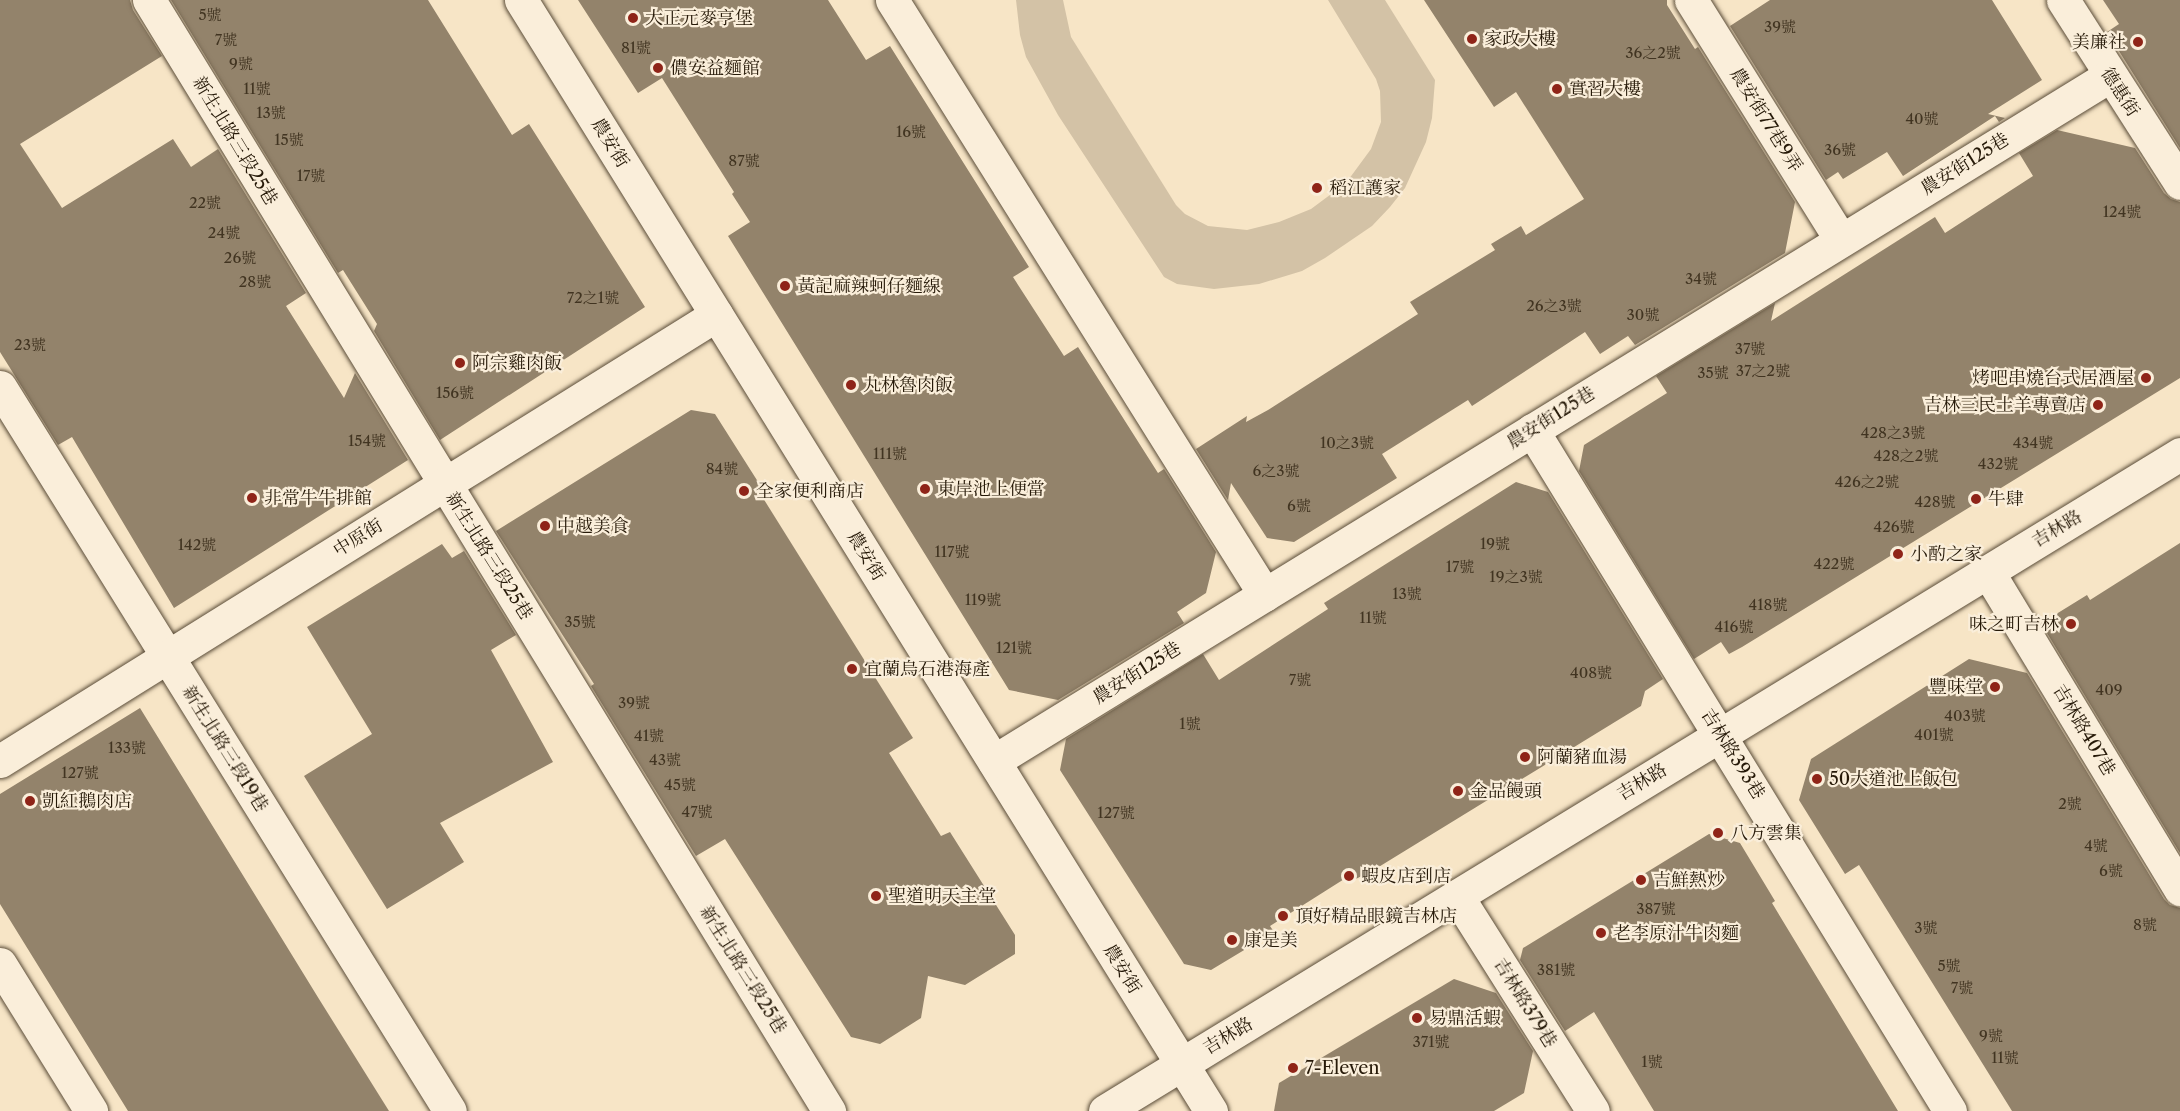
<!DOCTYPE html>
<meta charset="utf-8">
<style>
body{margin:0}
#map{position:relative;width:2180px;height:1111px;overflow:hidden;background:#f7e5c6;font-family:"Libre Caslon Text","Noto Serif TC",serif}
div>[style]{position:absolute}
[style*='--x']{left:calc(var(--x)*1px);top:calc(var(--y)*1px);width:calc(var(--w)*1px);rotate:calc(var(--a)*1deg)}
.green>*{inset:0;background:#d3c2a6}
.building>*{inset:0;background:#93836b}
.roads{filter:drop-shadow(0 0 2px #5a4c38) drop-shadow(0 0 2px #5a4c38)}
.minor>*{height:33px;margin:-16.5px;padding:0 16.5px;transform-origin:16.5px;border-radius:16.5px;background:#faeeda}
.dots>*{width:16px;height:16px;translate:-50% -50%;box-sizing:border-box;border:3px solid #faeeda;border-radius:50%}
span{translate:-50% -50%;white-space:nowrap;text-align:center;line-height:1.15;-webkit-text-stroke:4.5px #faeeda;paint-order:stroke}
.number-label{font-size:15px;color:#413421}
.number-label span{-webkit-text-stroke-width:0}
.poi-label{font-size:18px;color:#261908}
.left{translate:0 -50%;text-align:left}
.right{translate:-100% -50%;text-align:right}
.street-label{font-size:18px;color:#261908}
</style>
<div id="map">
<div class="green">
<i style="clip-path:polygon(1016px 0,1063px 0,1071px 37px,1176px 205px,1185px 214px,1208px 226px,1247px 230px,1279px 222px,1311px 209px,1346px 183px,1371px 149px,1381px 122px,1380px 91px,1376px 79px,1328px 0,1385px 0,1435px 80px,1432px 118px,1426px 142px,1405px 188px,1390px 207px,1372px 226px,1325px 258px,1302px 271px,1259px 284px,1214px 289px,1177px 284px,1164px 277px,1058px 115px,1026px 57px,1020px 35px)"></i>
</div>
<div class="building">
<i style="clip-path:polygon(0 0,130px 0,133px 10px,162px 56px,20px 144px,62px 208px,173px 139px,191px 167px,218px 149px,306px 293px,286px 306px,344px 398px,355px 373px,408px 460px,174px 608px,72px 437px,58px 445px,0 352px)"></i>
<i style="clip-path:polygon(171px 0,428px 0,512px 135px,529px 124px,645px 307px,440px 440px,374px 331px,377px 324px,343px 270px,338px 273px)"></i>
<i style="clip-path:polygon(578px 0,828px 0,866px 60px,890px 46px,1029px 267px,1013px 277px,1064px 356px,1078px 347px,1158px 473px,1164px 469px,1216px 552px,1206px 593px,1177px 612px,1184px 623px,1058px 700px,1009px 690px,728px 236px,750px 222px,732px 194px,734px 192px,662px 78px,638px 93px)"></i>
<i style="clip-path:polygon(1424px 0,1667px 0,1667px 5px,1695px 49px,1698px 47px,1795px 202px,1785px 253px,1635px 345px,1628px 336px,1600px 354px,1585px 332px,1472px 406px,1468px 400px,1382px 454px,1397px 478px,1294px 542px,1267px 538px,1231px 483px,1228px 500px,1196px 449px,1247px 416px,1246px 422px,1268px 410px,1418px 314px,1410px 302px,1495px 250px,1491px 244px,1521px 226px,1526px 235px,1584px 199px,1516px 92px,1494px 107px)"></i>
<i style="clip-path:polygon(1770px 0,1992px 0,2042px 80px,1988px 114px,2005px 118px,1999px 122px,1995px 116px,1903px 176px,1887px 152px,1843px 179px,1838px 172px,1826px 180px,1730px 26px)"></i>
<i style="clip-path:polygon(2103px 0,2180px 0,2180px 148px,2107px 32px,2119px 24px)"></i>
<i style="clip-path:polygon(2057px 130px,2135px 148px,2164px 193px,2171px 199px,2180px 202px,2180px 378px,1742px 647px,1729px 654px,1721px 642px,1694px 659px,1579px 471px,1584px 445px,1667px 393px,1656px 376px,1775px 303px,1771px 321px,1935px 217px,1945px 233px,2033px 176px,2019px 153px)"></i>
<i style="clip-path:polygon(691px 410px,715px 414px,767px 496px,763px 498px,913px 738px,889px 753px,941px 836px,950px 832px,1015px 935px,1015px 954px,965px 985px,928px 976px,921px 1018px,880px 1044px,851px 1037px,725px 839px,696px 856px,591px 686px,594px 684px,496px 531px)"></i>
<i style="clip-path:polygon(1516px 482px,1548px 492px,1663px 679px,1645px 691px,1641px 706px,1377px 868px,1352px 881px,1349px 876px,1270px 926px,1274px 932px,1211px 970px,1184px 964px,1060px 770px,1066px 739px,1203px 654px,1219px 680px,1328px 609px,1324px 603px)"></i>
<i style="clip-path:polygon(2180px 543px,2180px 853px,2047px 633px,2053px 616px,2087px 595px,2090px 600px)"></i>
<i style="clip-path:polygon(442px 544px,452px 558px,464px 551px,516px 635px,491px 650px,553px 762px,440px 823px,464px 862px,387px 909px,304px 776px,372px 734px,307px 627px)"></i>
<i style="clip-path:polygon(1969px 659px,2027px 673px,2164px 899px,2170px 905px,2180px 908px,2180px 1111px,2012px 1111px,1859px 865px,1845px 874px,1799px 800px,1811px 759px)"></i>
<i style="clip-path:polygon(140px 708px,319px 999px,389px 1111px,128px 1111px,0 904px,0 794px)"></i>
<i style="clip-path:polygon(1709px 834px,1740px 843px,1775px 901px,1772px 903px,1898px 1111px,1654px 1111px,1594px 1012px,1565px 1031px,1520px 960px,1523px 948px)"></i>
<i style="clip-path:polygon(1454px 979px,1496px 993px,1533px 1051px,1524px 1093px,1494px 1111px,1274px 1111px,1279px 1083px)"></i>
</div>
<div class="roads">
<div class="minor">
<i style="--x:149;--y:0;--w:1303;--a:58.53"></i>
<i style="--x:521;--y:0;--w:1308;--a:58.16"></i>
<i style="--x:892;--y:0;--w:702;--a:57.92"></i>
<i style="--x:1691;--y:0;--w:283;--a:58"></i>
<i style="--x:2063;--y:0;--w:217;--a:57.4"></i>
<i style="--x:0;--y:387;--w:852;--a:58.14"></i>
<i style="--x:1532;--y:430;--w:799;--a:58.46"></i>
<i style="--x:1988;--y:572;--w:371;--a:58.8"></i>
<i style="--x:0;--y:761;--w:844;--a:-31.92"></i>
<i style="--x:994;--y:761;--w:1309;--a:-31.56"></i>
<i style="--x:1457;--y:896;--w:254;--a:57.7"></i>
<i style="--x:0;--y:964;--w:173;--a:58.2"></i>
<i style="--x:1105;--y:1111;--w:1260;--a:-31.43"></i>
</div>
</div>
<div class="dots">
<i style="left:633px;top:18px;background:#8f2418"></i>
<i style="left:1472px;top:39px;background:#8f2418"></i>
<i style="left:2138px;top:42px;background:#8f2418"></i>
<i style="left:658px;top:68px;background:#8f2418"></i>
<i style="left:1557px;top:89px;background:#8f2418"></i>
<i style="left:1317px;top:188px;background:#8f2418"></i>
<i style="left:785px;top:286px;background:#8f2418"></i>
<i style="left:460px;top:363px;background:#8f2418"></i>
<i style="left:2146px;top:378px;background:#8f2418"></i>
<i style="left:851px;top:385px;background:#8f2418"></i>
<i style="left:2098px;top:405px;background:#8f2418"></i>
<i style="left:925px;top:489px;background:#8f2418"></i>
<i style="left:744px;top:491px;background:#8f2418"></i>
<i style="left:252px;top:498px;background:#8f2418"></i>
<i style="left:1976px;top:499px;background:#8f2418"></i>
<i style="left:545px;top:526px;background:#8f2418"></i>
<i style="left:1898px;top:554px;background:#8f2418"></i>
<i style="left:2071px;top:624px;background:#8f2418"></i>
<i style="left:852px;top:669px;background:#8f2418"></i>
<i style="left:1995px;top:687px;background:#8f2418"></i>
<i style="left:1525px;top:757px;background:#8f2418"></i>
<i style="left:1817px;top:779px;background:#8f2418"></i>
<i style="left:1458px;top:791px;background:#8f2418"></i>
<i style="left:30px;top:801px;background:#8f2418"></i>
<i style="left:1718px;top:833px;background:#8f2418"></i>
<i style="left:1349px;top:876px;background:#8f2418"></i>
<i style="left:1641px;top:880px;background:#8f2418"></i>
<i style="left:876px;top:896px;background:#8f2418"></i>
<i style="left:1283px;top:916px;background:#8f2418"></i>
<i style="left:1601px;top:933px;background:#8f2418"></i>
<i style="left:1232px;top:940px;background:#8f2418"></i>
<i style="left:1417px;top:1018px;background:#8f2418"></i>
<i style="left:1293px;top:1068px;background:#8f2418"></i>
</div>
<div class="number-label">
<span style="left:210px;top:15px">5號</span>
<span style="left:1780px;top:27px">39號</span>
<span style="left:226px;top:40px">7號</span>
<span style="left:636px;top:48px">81號</span>
<span style="left:1653px;top:53px">36之2號</span>
<span style="left:241px;top:64px">9號</span>
<span style="left:257px;top:89px">11號</span>
<span style="left:271px;top:113px">13號</span>
<span style="left:1922px;top:119px">40號</span>
<span style="left:911px;top:132px">16號</span>
<span style="left:289px;top:140px">15號</span>
<span style="left:1840px;top:150px">36號</span>
<span style="left:744px;top:161px">87號</span>
<span style="left:311px;top:176px">17號</span>
<span style="left:205px;top:203px">22號</span>
<span style="left:2122px;top:212px">124號</span>
<span style="left:224px;top:233px">24號</span>
<span style="left:240px;top:258px">26號</span>
<span style="left:1701px;top:279px">34號</span>
<span style="left:255px;top:282px">28號</span>
<span style="left:593px;top:298px">72之1號</span>
<span style="left:1554px;top:306px">26之3號</span>
<span style="left:1643px;top:315px">30號</span>
<span style="left:30px;top:345px">23號</span>
<span style="left:1750px;top:349px">37號</span>
<span style="left:1763px;top:371px">37之2號</span>
<span style="left:1713px;top:373px">35號</span>
<span style="left:455px;top:393px">156號</span>
<span style="left:1893px;top:433px">428之3號</span>
<span style="left:367px;top:441px">154號</span>
<span style="left:1347px;top:443px">10之3號</span>
<span style="left:2033px;top:443px">434號</span>
<span style="left:890px;top:454px">111號</span>
<span style="left:1906px;top:456px">428之2號</span>
<span style="left:1998px;top:464px">432號</span>
<span style="left:722px;top:469px">84號</span>
<span style="left:1276px;top:471px">6之3號</span>
<span style="left:1867px;top:482px">426之2號</span>
<span style="left:1935px;top:502px">428號</span>
<span style="left:1299px;top:506px">6號</span>
<span style="left:1894px;top:527px">426號</span>
<span style="left:1495px;top:544px">19號</span>
<span style="left:197px;top:545px">142號</span>
<span style="left:952px;top:552px">117號</span>
<span style="left:1834px;top:564px">422號</span>
<span style="left:1460px;top:567px">17號</span>
<span style="left:1516px;top:577px">19之3號</span>
<span style="left:1407px;top:594px">13號</span>
<span style="left:983px;top:600px">119號</span>
<span style="left:1768px;top:605px">418號</span>
<span style="left:1373px;top:618px">11號</span>
<span style="left:580px;top:622px">35號</span>
<span style="left:1734px;top:627px">416號</span>
<span style="left:1014px;top:648px">121號</span>
<span style="left:1591px;top:673px">408號</span>
<span style="left:1300px;top:680px">7號</span>
<span style="left:2109px;top:690px">409</span>
<span style="left:634px;top:703px">39號</span>
<span style="left:1965px;top:716px">403號</span>
<span style="left:1190px;top:724px">1號</span>
<span style="left:1934px;top:735px">401號</span>
<span style="left:649px;top:736px">41號</span>
<span style="left:127px;top:748px">133號</span>
<span style="left:665px;top:760px">43號</span>
<span style="left:80px;top:773px">127號</span>
<span style="left:680px;top:785px">45號</span>
<span style="left:2070px;top:804px">2號</span>
<span style="left:697px;top:812px">47號</span>
<span style="left:1116px;top:813px">127號</span>
<span style="left:2096px;top:846px">4號</span>
<span style="left:2111px;top:871px">6號</span>
<span style="left:1656px;top:909px">387號</span>
<span style="left:2145px;top:925px">8號</span>
<span style="left:1926px;top:928px">3號</span>
<span style="left:1949px;top:966px">5號</span>
<span style="left:1556px;top:970px">381號</span>
<span style="left:1962px;top:988px">7號</span>
<span style="left:1991px;top:1036px">9號</span>
<span style="left:1431px;top:1042px">371號</span>
<span style="left:2005px;top:1058px">11號</span>
<span style="left:1652px;top:1062px">1號</span>
</div>
<div class="poi-label">
<span class="left" style="left:645px;top:18px">大正元麥亨堡</span>
<span class="left" style="left:1484px;top:39px">家政大樓</span>
<span class="right" style="left:2126px;top:42px">美廉社</span>
<span class="left" style="left:670px;top:68px">儂安益麵館</span>
<span class="left" style="left:1569px;top:89px">實習大樓</span>
<span class="left" style="left:1329px;top:188px">稻江護家</span>
<span class="left" style="left:797px;top:286px">黃記麻辣蚵仔麵線</span>
<span class="left" style="left:472px;top:363px">阿宗雞肉飯</span>
<span class="right" style="left:2134px;top:378px">烤吧串燒台式居酒屋</span>
<span class="left" style="left:863px;top:385px">丸林魯肉飯</span>
<span class="right" style="left:2086px;top:405px">吉林三民土羊專賣店</span>
<span class="left" style="left:937px;top:489px">東岸池上便當</span>
<span class="left" style="left:756px;top:491px">全家便利商店</span>
<span class="left" style="left:264px;top:498px">非常牛牛排館</span>
<span class="left" style="left:1988px;top:499px">牛肆</span>
<span class="left" style="left:557px;top:526px">中越美食</span>
<span class="left" style="left:1910px;top:554px">小酌之家</span>
<span class="right" style="left:2059px;top:624px">味之町吉林</span>
<span class="left" style="left:864px;top:669px">宜蘭烏石港海產</span>
<span class="right" style="left:1983px;top:687px">豐味堂</span>
<span class="left" style="left:1537px;top:757px">阿蘭豬血湯</span>
<span class="left" style="left:1829px;top:779px">50大道池上飯包</span>
<span class="left" style="left:1470px;top:791px">金品饅頭</span>
<span class="left" style="left:42px;top:801px">凱紅鵝肉店</span>
<span class="left" style="left:1730px;top:833px">八方雲集</span>
<span class="left" style="left:1361px;top:876px">蝦皮店到店</span>
<span class="left" style="left:1653px;top:880px">吉鮮熱炒</span>
<span class="left" style="left:888px;top:896px">聖道明天主堂</span>
<span class="left" style="left:1295px;top:916px">頂好精品眼鏡吉林店</span>
<span class="left" style="left:1613px;top:933px">老李原汁牛肉麵</span>
<span class="left" style="left:1244px;top:940px">康是美</span>
<span class="left" style="left:1429px;top:1018px">易鼎活蝦</span>
<span class="left" style="left:1305px;top:1068px">7-Eleven</span>
</div>
<div class="street-label">
<span style="left:2120px;top:92px;rotate:57deg">德惠街</span>
<span style="left:1766px;top:120px;rotate:58deg">農安街77巷9弄</span>
<span style="left:235px;top:141px;rotate:59deg">新生北路三段25巷</span>
<span style="left:610px;top:143px;rotate:58deg">農安街</span>
<span style="left:1965px;top:164px;rotate:-32deg">農安街125巷</span>
<span style="left:1551px;top:418px;rotate:-32deg">農安街125巷</span>
<span style="left:2057px;top:529px;rotate:-31deg">吉林路</span>
<span style="left:358px;top:538px;rotate:-32deg">中原街</span>
<span style="left:489px;top:556px;rotate:58deg">新生北路三段25巷</span>
<span style="left:866px;top:556px;rotate:58deg">農安街</span>
<span style="left:1137px;top:673px;rotate:-32deg">農安街125巷</span>
<span style="left:2084px;top:730px;rotate:59deg">吉林路407巷</span>
<span style="left:225px;top:749px;rotate:58deg">新生北路三段19巷</span>
<span style="left:1733px;top:754px;rotate:58deg">吉林路393巷</span>
<span style="left:1642px;top:782px;rotate:-31deg">吉林路</span>
<span style="left:1122px;top:969px;rotate:58deg">農安街</span>
<span style="left:743px;top:970px;rotate:58deg">新生北路三段25巷</span>
<span style="left:1525px;top:1003px;rotate:58deg">吉林路379巷</span>
<span style="left:1228px;top:1036px;rotate:-31deg">吉林路</span>
</div>
</div>
